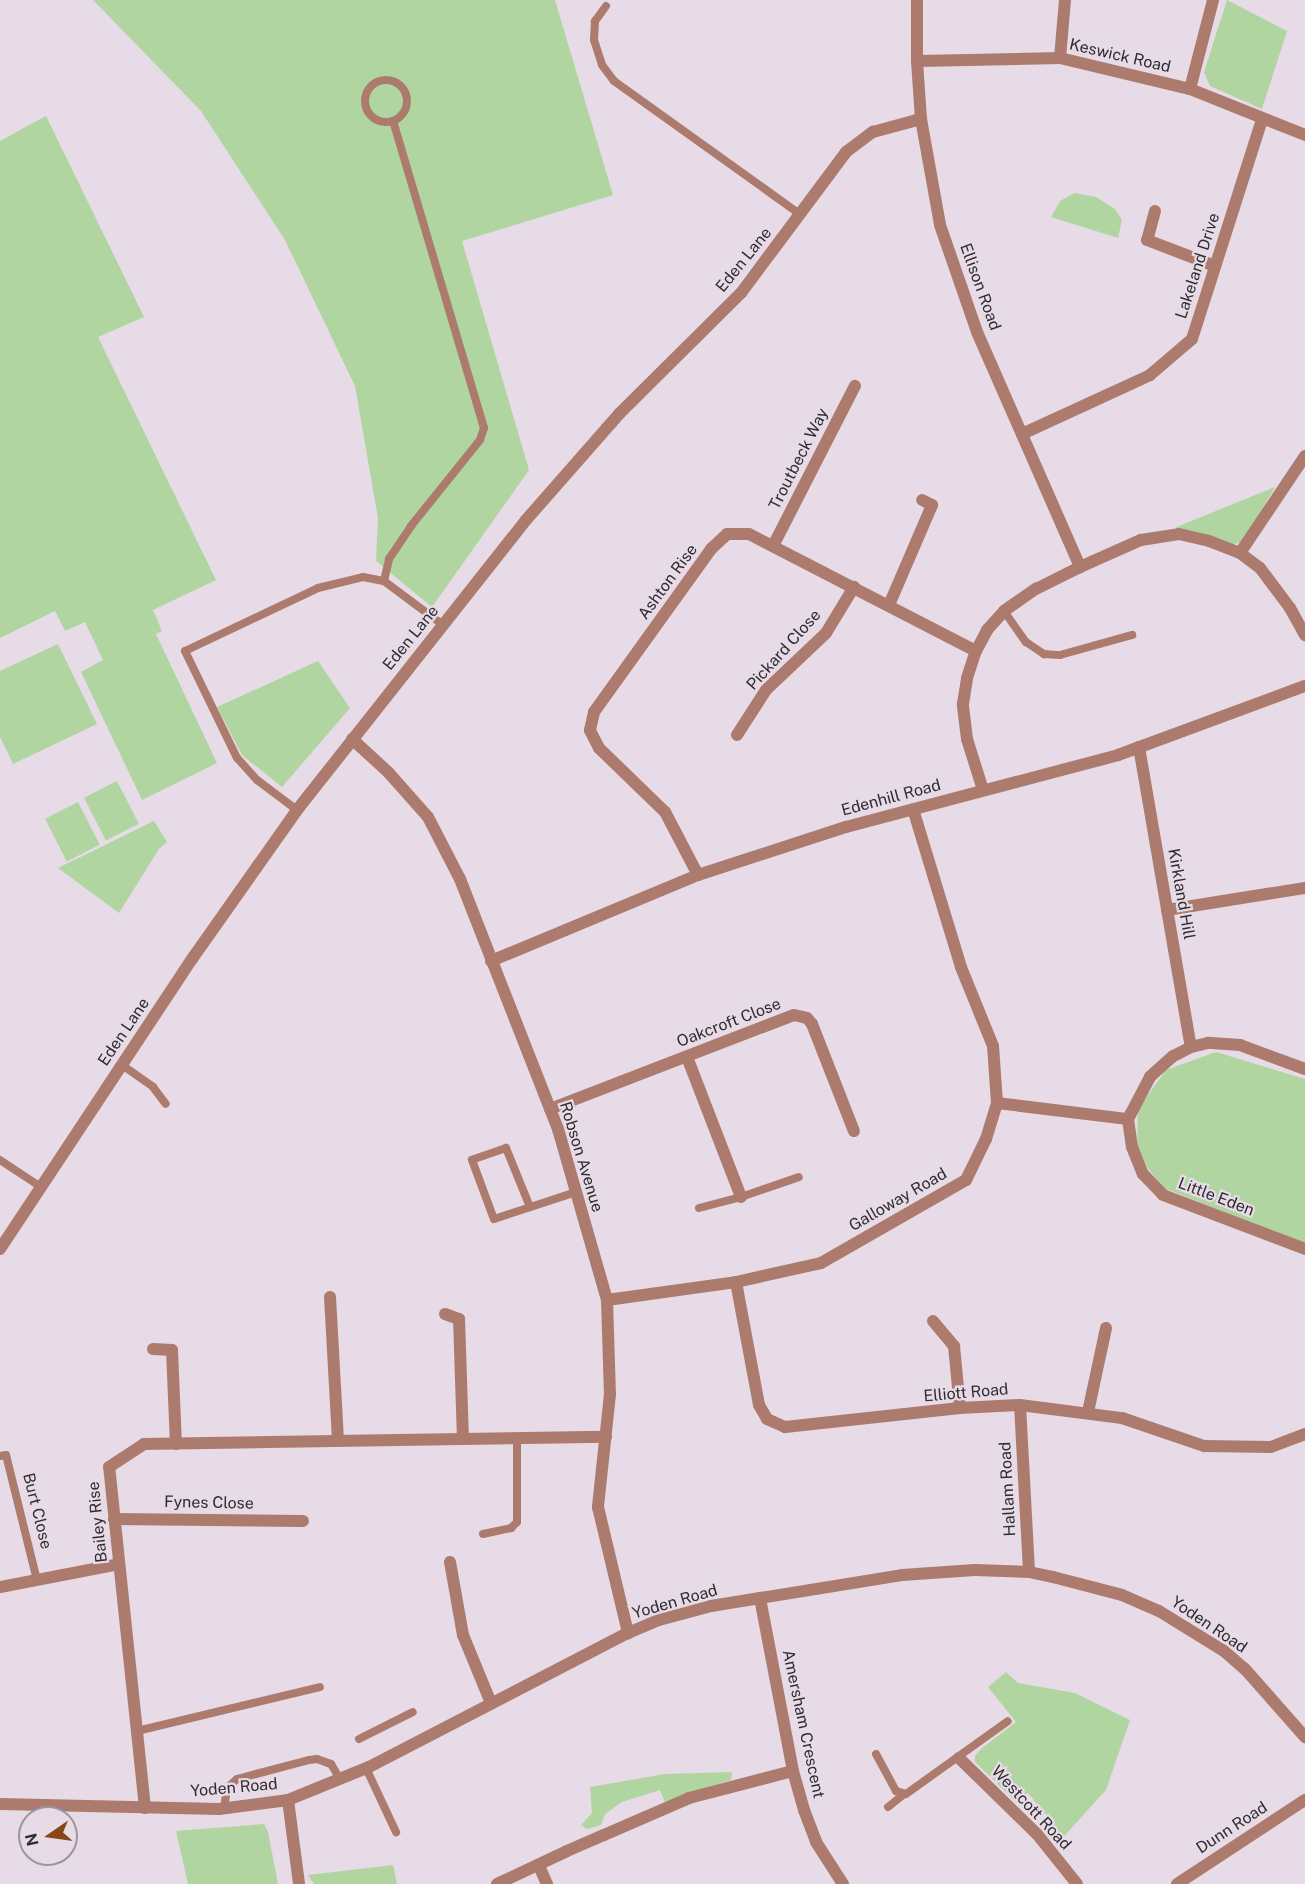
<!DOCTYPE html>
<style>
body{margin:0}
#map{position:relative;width:1305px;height:1884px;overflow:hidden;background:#e6dbe6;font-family:"Public Sans",sans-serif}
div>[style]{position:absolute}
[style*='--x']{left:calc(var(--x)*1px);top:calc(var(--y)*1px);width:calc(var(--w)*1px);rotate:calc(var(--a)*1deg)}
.green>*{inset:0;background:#b1d5a1;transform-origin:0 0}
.service>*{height:8px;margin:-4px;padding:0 4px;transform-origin:4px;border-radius:4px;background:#ad7b6d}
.service>.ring{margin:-4px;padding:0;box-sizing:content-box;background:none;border:8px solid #ad7b6d;border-radius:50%}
.pedestrian>*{height:12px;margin:-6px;padding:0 6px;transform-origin:6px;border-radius:6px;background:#ad7b6d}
.minor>*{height:12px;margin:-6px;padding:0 6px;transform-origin:6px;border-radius:6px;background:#ad7b6d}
span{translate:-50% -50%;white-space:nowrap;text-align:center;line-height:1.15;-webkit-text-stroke:4.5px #e6dbe6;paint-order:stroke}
.street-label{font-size:16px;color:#2f2b2f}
.north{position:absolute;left:18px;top:1806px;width:60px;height:60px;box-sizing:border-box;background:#e6dbe6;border:2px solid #9d959d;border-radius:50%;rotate:257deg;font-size:16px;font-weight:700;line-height:24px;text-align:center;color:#2f2b2f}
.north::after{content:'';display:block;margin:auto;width:21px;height:27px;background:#894617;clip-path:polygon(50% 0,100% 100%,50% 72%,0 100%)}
</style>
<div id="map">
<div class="green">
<i style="clip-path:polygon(93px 0,555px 0,613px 195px,462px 241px,529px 470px,432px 607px,376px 561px,378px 518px,355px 386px,285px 240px,201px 111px)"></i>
<i style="clip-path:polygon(1227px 0,1287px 31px,1262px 109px,1210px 86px,1204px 72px)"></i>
<i style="clip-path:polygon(46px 116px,144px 317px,98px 337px,216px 580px,153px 610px,162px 631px,156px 634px,217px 763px,142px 800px,81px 672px,103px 660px,85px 622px,65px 631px,55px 611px,0 638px,0 141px)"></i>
<i style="clip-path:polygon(1074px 193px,1096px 197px,1115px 209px,1122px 220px,1118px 238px,1051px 217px,1060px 201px)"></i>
<i style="clip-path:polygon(1275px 487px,1242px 543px,1233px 544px,1174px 528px)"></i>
<i style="clip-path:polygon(58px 644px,97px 724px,13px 764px,0 737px,0 671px)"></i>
<i style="clip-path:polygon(318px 661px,350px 708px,282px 787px,242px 755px,217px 707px)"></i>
<i style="left:117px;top:781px;width:48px;height:37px;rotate:63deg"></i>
<i style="left:78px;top:802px;width:48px;height:37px;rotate:63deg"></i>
<i style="clip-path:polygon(154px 821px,167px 842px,159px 849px,119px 913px,58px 868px)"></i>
<i style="clip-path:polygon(1216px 1052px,1305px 1079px,1305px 1244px,1164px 1188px,1148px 1168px,1137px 1147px,1138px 1109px,1166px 1070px)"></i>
<i style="clip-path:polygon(1006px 1672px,1018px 1683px,1075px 1693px,1130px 1720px,1106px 1790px,1056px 1845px,1044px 1830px,1052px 1822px,1028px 1793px,1017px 1803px,975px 1762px,975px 1756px,981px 1749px,1016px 1722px,988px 1687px)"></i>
<i style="clip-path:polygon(732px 1772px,731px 1780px,665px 1802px,660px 1790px,622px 1802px,605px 1814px,601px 1825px,587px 1829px,581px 1825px,592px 1813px,590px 1787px,665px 1774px)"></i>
<i style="clip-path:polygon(264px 1824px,268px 1832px,278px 1884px,188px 1884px,176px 1831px)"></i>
<i style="clip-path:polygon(393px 1865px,397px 1884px,314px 1884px,308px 1875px)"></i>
</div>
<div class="service">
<i style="--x:606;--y:6;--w:19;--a:126"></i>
<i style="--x:595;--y:21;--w:19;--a:93"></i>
<i style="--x:594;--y:40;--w:26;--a:72"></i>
<i style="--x:602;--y:65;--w:20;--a:53"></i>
<i style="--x:614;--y:81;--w:230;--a:35.6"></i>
<i class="ring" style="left:365px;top:80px;width:34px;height:34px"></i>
<i style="--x:384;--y:581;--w:23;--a:-77"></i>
<i style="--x:389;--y:559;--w:40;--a:-56"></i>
<i style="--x:411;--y:526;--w:110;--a:-51.3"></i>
<i style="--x:480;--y:440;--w:13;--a:-72"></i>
<i style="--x:484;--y:428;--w:320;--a:-106.5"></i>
<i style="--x:1004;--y:611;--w:38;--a:55"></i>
<i style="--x:1026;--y:642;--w:22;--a:34"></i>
<i style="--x:1044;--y:654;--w:16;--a:4"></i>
<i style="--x:1060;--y:655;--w:75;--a:-15.5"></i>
<i style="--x:297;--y:810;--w:50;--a:-143.1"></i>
<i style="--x:257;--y:780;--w:30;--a:-132"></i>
<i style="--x:237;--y:758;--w:119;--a:-115.9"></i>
<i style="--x:185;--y:651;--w:147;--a:-25.3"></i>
<i style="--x:318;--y:588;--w:46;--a:-13.7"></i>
<i style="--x:363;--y:577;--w:21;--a:11"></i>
<i style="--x:384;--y:581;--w:74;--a:36.7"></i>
<i style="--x:122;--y:1065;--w:38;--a:35"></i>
<i style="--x:153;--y:1087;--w:21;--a:53"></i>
<i style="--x:0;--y:1160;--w:49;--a:33.4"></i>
<i style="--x:530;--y:1207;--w:64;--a:-112.1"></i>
<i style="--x:506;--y:1148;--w:36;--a:161"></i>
<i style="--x:472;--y:1160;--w:63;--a:69.6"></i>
<i style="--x:494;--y:1219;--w:86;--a:-18.2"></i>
<i style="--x:699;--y:1208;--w:43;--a:-14.7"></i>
<i style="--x:741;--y:1197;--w:61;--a:-19"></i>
<i style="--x:0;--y:1456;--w:6;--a:-9"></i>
<i style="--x:6;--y:1455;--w:129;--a:76.1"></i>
<i style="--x:483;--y:1534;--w:29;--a:-12"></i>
<i style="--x:511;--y:1528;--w:8;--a:-45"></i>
<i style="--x:517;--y:1522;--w:84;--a:-90"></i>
<i style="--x:137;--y:1731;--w:188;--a:-13.5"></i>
<i style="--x:359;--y:1739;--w:60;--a:-26.6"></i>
<i style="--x:876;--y:1754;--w:42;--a:61.6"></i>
<i style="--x:896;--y:1791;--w:10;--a:17"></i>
<i style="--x:906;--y:1794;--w:125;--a:-35.6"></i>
<i style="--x:366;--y:1768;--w:71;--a:64.9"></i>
<i style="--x:888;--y:1807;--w:19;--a:-39"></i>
<i style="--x:224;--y:1808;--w:20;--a:-81"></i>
<i style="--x:227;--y:1788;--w:13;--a:-42"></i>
<i style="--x:237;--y:1779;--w:74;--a:-14.8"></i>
<i style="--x:309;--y:1760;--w:8;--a:-7"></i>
<i style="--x:317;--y:1759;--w:15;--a:20"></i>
<i style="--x:331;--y:1764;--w:17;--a:59"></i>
</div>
<div class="pedestrian">
<i style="--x:567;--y:1851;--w:40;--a:-23.4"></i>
</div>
<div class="minor">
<i style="--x:917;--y:0;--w:61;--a:90"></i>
<i style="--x:917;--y:61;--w:58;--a:86.1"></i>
<i style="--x:921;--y:119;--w:108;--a:79.8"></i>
<i style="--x:940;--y:225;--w:113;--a:70.9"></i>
<i style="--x:977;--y:332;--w:257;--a:66.3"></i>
<i style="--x:1060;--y:58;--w:58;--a:-85.1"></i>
<i style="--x:917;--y:61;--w:143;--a:-1.2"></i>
<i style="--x:1060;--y:58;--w:134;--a:13.4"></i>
<i style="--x:1190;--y:89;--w:124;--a:21.8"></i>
<i style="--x:1190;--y:89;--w:92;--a:-75.5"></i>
<i style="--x:1155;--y:211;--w:30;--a:105"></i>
<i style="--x:1147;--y:240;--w:73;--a:20.9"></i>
<i style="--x:1022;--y:434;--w:141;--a:-24.7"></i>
<i style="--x:1150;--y:375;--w:55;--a:-40.6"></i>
<i style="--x:1192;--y:339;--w:231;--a:-72.3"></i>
<i style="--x:773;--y:546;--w:180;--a:-62.9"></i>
<i style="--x:1240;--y:553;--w:117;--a:-56.2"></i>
<i style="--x:889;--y:605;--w:109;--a:-66.7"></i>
<i style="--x:932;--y:505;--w:11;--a:-153"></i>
<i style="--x:737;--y:735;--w:54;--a:-57.2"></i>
<i style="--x:766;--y:690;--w:83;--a:-43.5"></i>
<i style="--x:826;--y:633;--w:54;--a:-58.7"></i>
<i style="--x:352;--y:739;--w:49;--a:42.5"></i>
<i style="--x:388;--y:772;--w:60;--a:48.4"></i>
<i style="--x:428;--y:817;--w:70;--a:62.7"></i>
<i style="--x:460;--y:879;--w:269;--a:68.6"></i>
<i style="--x:558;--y:1129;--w:178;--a:74"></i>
<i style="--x:607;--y:1300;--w:94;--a:88.2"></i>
<i style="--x:610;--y:1394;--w:114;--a:96.1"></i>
<i style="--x:598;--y:1507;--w:130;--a:76.6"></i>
<i style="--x:1139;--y:747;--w:304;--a:80.2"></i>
<i style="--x:983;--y:790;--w:53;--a:-107.4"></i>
<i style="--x:967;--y:739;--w:35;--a:-97"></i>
<i style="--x:963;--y:704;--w:26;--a:-81"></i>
<i style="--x:967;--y:678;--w:28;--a:-72"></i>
<i style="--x:976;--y:651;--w:24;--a:-62"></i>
<i style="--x:987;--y:630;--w:25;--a:-48"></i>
<i style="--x:1004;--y:611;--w:39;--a:-35"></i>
<i style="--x:1036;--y:589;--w:49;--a:-26.6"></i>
<i style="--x:1080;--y:567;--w:67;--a:-23.9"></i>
<i style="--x:1141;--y:540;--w:38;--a:-9"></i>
<i style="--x:1179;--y:534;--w:31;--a:13"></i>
<i style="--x:1209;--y:541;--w:33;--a:21"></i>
<i style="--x:1240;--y:553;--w:25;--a:37"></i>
<i style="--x:1260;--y:568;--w:50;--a:53.1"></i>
<i style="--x:1290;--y:608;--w:31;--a:61"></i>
<i style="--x:698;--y:875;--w:71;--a:-117.6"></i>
<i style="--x:665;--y:812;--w:92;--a:-135.9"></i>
<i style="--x:599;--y:748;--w:20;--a:-117"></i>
<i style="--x:590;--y:730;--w:18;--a:-77"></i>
<i style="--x:594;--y:712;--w:201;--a:-54.3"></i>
<i style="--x:711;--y:549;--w:22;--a:-43"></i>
<i style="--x:727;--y:534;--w:22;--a:0"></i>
<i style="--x:749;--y:534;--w:255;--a:27.3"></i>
<i style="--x:1167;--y:910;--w:140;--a:-9.1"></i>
<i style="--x:491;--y:961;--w:224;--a:-22.6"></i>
<i style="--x:698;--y:875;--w:156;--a:-18"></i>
<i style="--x:846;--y:827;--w:281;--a:-14.8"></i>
<i style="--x:1118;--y:755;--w:199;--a:-20.3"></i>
<i style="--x:687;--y:1057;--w:150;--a:68.9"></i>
<i style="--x:1305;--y:1069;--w:69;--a:-159.7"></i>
<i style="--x:1240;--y:1045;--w:32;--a:-176"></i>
<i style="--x:1208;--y:1043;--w:17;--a:167"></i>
<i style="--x:1191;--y:1047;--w:20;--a:153"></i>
<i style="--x:1173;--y:1056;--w:31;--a:138"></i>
<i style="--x:1150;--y:1077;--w:47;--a:117.6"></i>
<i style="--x:1128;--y:1119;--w:28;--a:82"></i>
<i style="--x:1132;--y:1147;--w:29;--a:68"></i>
<i style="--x:1143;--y:1174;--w:29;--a:46"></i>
<i style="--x:1163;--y:1195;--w:152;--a:20.8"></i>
<i style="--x:997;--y:1103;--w:132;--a:7"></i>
<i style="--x:550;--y:1109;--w:261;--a:-21.1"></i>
<i style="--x:794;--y:1015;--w:13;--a:13"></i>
<i style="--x:807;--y:1018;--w:8;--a:50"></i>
<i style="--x:812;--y:1024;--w:115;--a:68.6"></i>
<i style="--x:0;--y:1249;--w:348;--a:-56.5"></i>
<i style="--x:192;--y:959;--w:182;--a:-54.8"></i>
<i style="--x:297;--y:810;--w:370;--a:-51.7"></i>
<i style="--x:526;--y:520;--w:142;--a:-48.7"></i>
<i style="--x:620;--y:413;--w:170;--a:-44.8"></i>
<i style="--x:741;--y:293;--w:176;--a:-53.3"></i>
<i style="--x:846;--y:152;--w:34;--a:-37"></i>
<i style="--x:873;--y:132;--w:50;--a:-15.2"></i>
<i style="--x:736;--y:1282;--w:125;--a:79.4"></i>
<i style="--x:759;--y:1405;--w:16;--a:60"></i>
<i style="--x:767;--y:1419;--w:20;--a:24"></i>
<i style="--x:785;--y:1427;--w:176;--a:-6.2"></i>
<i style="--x:960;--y:1408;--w:60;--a:-2.9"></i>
<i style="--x:1020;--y:1405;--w:103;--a:7.3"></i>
<i style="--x:1122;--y:1418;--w:87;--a:18.9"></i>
<i style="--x:1204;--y:1446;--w:67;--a:0.9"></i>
<i style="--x:1271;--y:1447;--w:36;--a:-21"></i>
<i style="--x:330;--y:1297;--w:144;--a:86.8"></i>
<i style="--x:607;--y:1300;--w:130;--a:-7.9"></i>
<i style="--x:736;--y:1282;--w:87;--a:-12.6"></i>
<i style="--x:821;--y:1263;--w:167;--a:-29.8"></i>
<i style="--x:966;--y:1180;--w:46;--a:-64"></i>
<i style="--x:986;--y:1139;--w:38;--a:-73"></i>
<i style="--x:997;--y:1103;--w:57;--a:-94"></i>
<i style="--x:993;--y:1046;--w:85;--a:-112.1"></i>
<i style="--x:961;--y:967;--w:165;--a:-106.9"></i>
<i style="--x:445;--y:1314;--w:15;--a:20"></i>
<i style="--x:459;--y:1319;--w:120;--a:88.1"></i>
<i style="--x:933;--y:1321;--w:33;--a:50"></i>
<i style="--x:954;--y:1346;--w:62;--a:84.5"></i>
<i style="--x:153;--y:1349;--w:19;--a:3"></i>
<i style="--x:172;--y:1350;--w:94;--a:87.6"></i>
<i style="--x:1020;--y:1405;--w:167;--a:86.9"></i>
<i style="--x:1088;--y:1412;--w:86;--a:-77.9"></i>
<i style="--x:114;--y:1519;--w:189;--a:0.6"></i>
<i style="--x:450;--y:1562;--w:74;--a:79.9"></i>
<i style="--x:463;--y:1635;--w:74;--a:67.6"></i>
<i style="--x:0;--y:1587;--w:121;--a:-10.9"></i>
<i style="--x:760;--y:1598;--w:176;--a:79.2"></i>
<i style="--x:793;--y:1771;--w:41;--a:74.2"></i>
<i style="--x:804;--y:1810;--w:34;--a:69"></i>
<i style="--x:816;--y:1842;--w:50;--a:57.3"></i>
<i style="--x:959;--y:1758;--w:109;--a:44.3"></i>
<i style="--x:1037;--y:1834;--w:64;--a:51.3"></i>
<i style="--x:288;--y:1800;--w:85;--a:82.5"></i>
<i style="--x:0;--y:1804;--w:219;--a:1.3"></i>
<i style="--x:219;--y:1809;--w:70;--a:-7.4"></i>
<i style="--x:288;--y:1800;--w:87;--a:-22.2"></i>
<i style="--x:369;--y:1767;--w:292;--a:-27.4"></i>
<i style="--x:628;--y:1633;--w:34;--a:-23"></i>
<i style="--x:659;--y:1620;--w:54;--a:-15.1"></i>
<i style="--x:711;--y:1606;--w:193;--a:-9.2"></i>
<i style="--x:902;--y:1575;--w:73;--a:-3.9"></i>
<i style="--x:975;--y:1570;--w:54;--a:2.1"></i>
<i style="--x:1029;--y:1572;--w:25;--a:12"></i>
<i style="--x:1053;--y:1577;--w:71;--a:14.6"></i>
<i style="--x:1122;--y:1595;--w:40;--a:23.4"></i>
<i style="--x:1159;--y:1611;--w:76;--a:31.6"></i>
<i style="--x:1224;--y:1651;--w:28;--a:41"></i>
<i style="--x:1245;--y:1669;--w:91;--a:48.6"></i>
<i style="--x:145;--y:1808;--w:343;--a:-96"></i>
<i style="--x:109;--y:1467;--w:42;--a:-33.3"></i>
<i style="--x:144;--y:1444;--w:462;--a:-0.9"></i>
<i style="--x:604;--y:1835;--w:93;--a:-23.5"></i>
<i style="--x:689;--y:1798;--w:107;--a:-14.6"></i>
<i style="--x:539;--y:1866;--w:20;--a:66"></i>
<i style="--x:497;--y:1884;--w:77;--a:-25.2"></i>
<i style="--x:1177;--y:1884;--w:153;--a:-33.3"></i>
</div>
<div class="street-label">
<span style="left:1120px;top:56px;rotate:13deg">Keswick Road</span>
<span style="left:744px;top:260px;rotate:-51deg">Eden Lane</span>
<span style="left:1198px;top:266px;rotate:-72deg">Lakeland Drive</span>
<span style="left:980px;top:287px;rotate:70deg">Ellison Road</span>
<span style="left:799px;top:459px;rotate:-63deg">Troutbeck Way</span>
<span style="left:668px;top:582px;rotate:-54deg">Ashton Rise</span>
<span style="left:411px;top:638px;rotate:-51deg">Eden Lane</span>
<span style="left:784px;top:650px;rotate:-48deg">Pickard Close</span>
<span style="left:891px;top:798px;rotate:-15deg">Edenhill Road</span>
<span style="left:1181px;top:894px;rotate:80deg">Kirkland Hill</span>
<span style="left:729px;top:1023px;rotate:-21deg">Oakcroft Close</span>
<span style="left:124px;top:1032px;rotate:-56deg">Eden Lane</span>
<span style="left:581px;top:1157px;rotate:73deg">Robson Avenue</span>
<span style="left:1216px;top:1197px;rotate:21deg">Little Eden</span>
<span style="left:898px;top:1200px;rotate:-30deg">Galloway Road</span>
<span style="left:966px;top:1393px;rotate:-5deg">Elliott Road</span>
<span style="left:1008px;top:1489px;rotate:-93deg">Hallam Road</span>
<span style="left:209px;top:1503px;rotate:1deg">Fynes Close</span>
<span style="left:37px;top:1511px;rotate:76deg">Burt Close</span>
<span style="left:98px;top:1522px;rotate:-96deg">Bailey Rise</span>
<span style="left:675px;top:1602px;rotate:-16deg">Yoden Road</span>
<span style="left:1209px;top:1625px;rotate:34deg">Yoden Road</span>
<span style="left:803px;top:1724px;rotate:78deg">Amersham Crescent</span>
<span style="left:234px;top:1788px;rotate:-5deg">Yoden Road</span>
<span style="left:1031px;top:1808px;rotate:47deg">Westcott Road</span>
<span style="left:1232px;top:1828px;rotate:-33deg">Dunn Road</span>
</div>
<div class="north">N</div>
</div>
